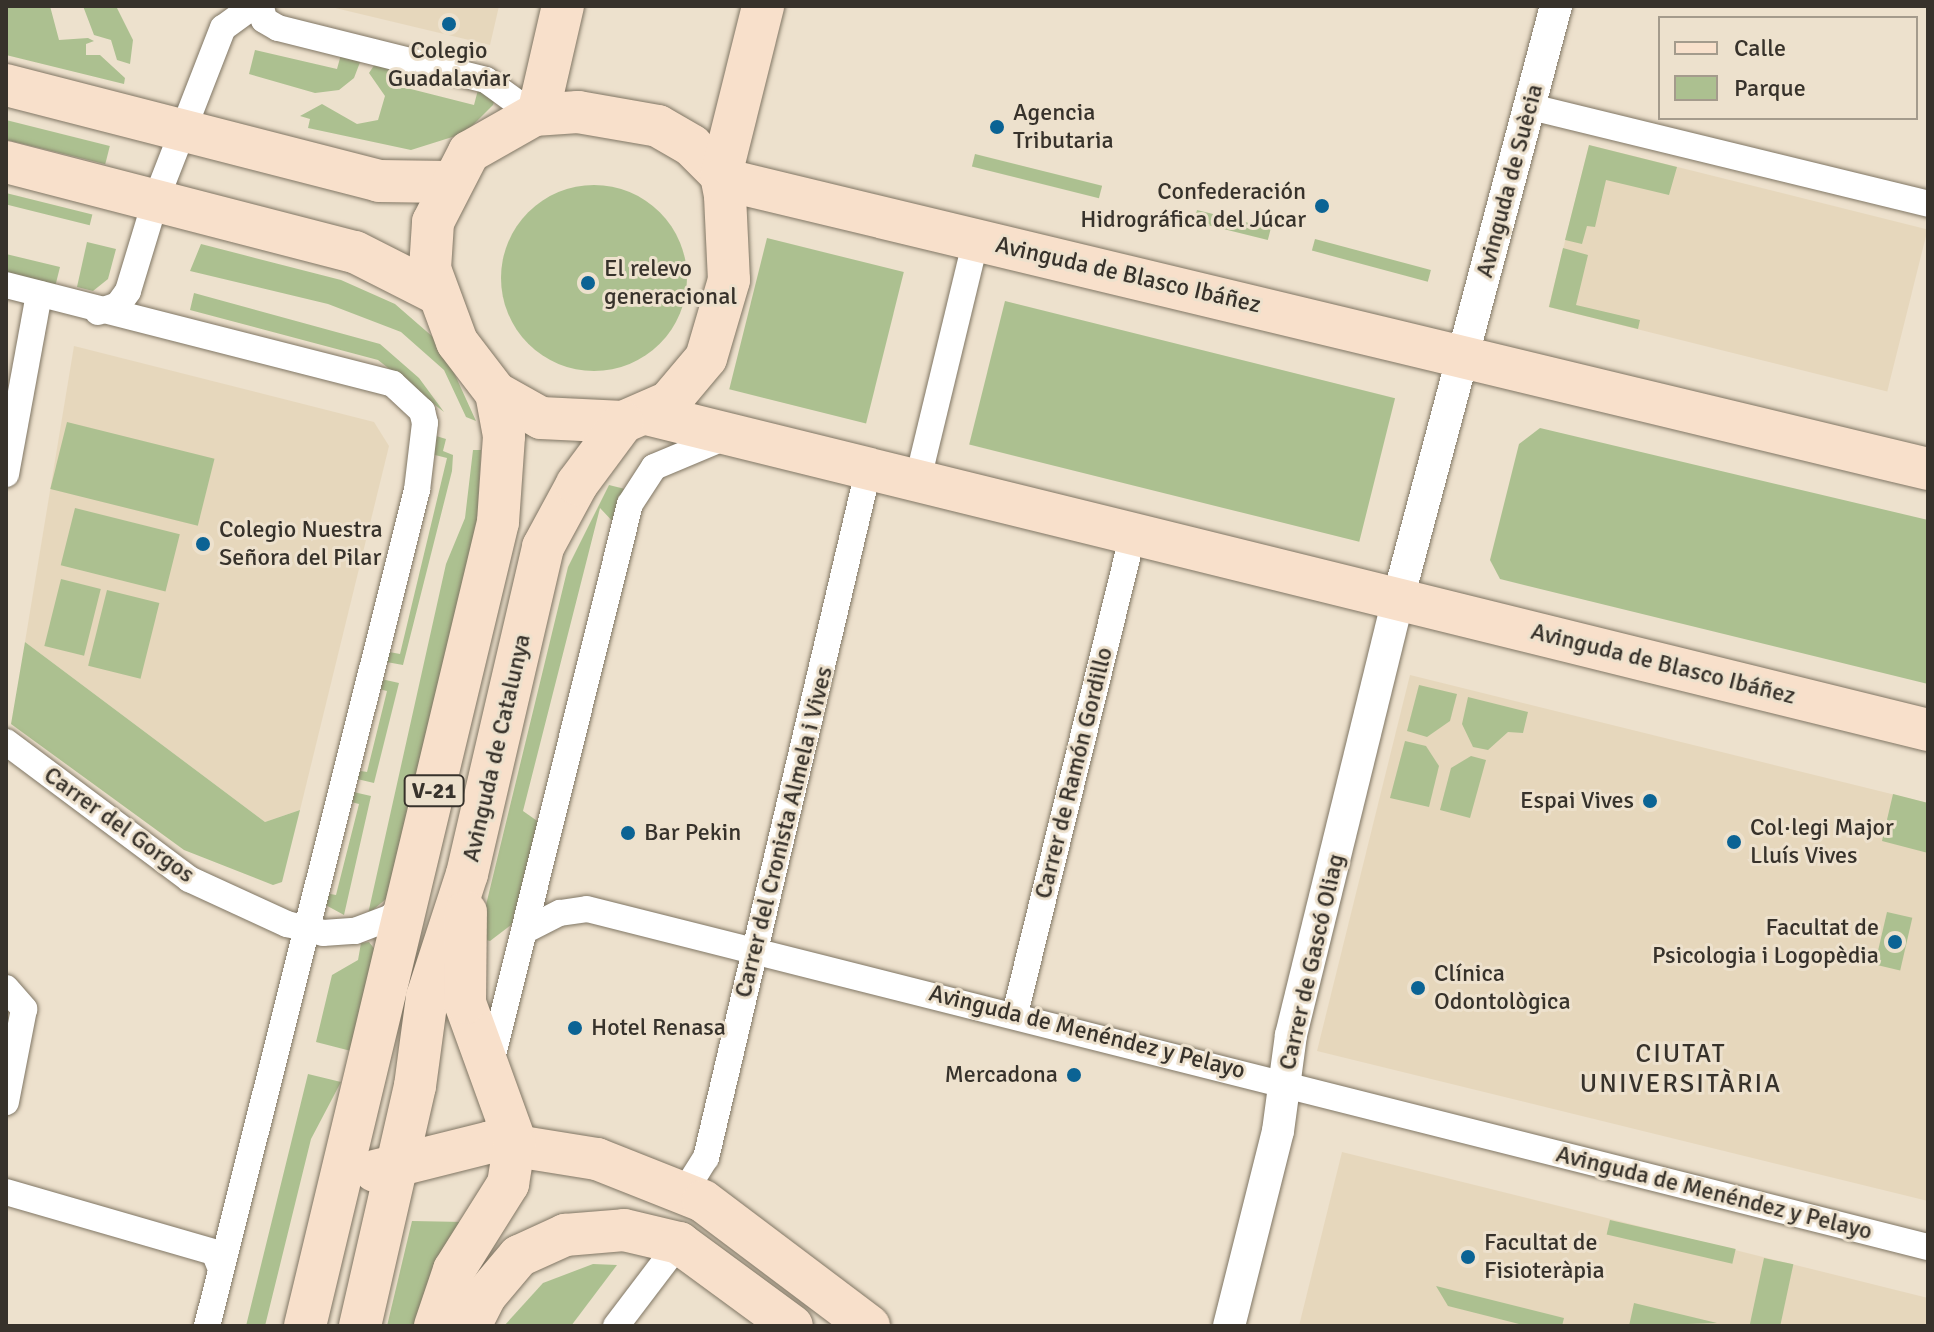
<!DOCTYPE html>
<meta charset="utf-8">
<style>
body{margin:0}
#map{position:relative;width:1934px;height:1332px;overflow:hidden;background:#ede1cd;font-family:Signika,sans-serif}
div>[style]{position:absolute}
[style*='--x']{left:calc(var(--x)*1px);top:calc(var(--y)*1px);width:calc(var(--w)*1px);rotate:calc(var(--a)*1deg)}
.built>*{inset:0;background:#e6d7bc;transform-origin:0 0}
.green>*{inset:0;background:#acc090;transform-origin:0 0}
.round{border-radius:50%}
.roads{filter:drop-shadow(0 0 2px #807664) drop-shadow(0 0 2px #807664)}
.minor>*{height:26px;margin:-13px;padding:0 13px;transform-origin:13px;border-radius:13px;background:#fff}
.tertiary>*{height:32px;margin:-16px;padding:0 16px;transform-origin:16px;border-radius:16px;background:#fff}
.primary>*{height:42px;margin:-21px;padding:0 21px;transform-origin:21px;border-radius:21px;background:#f8e0cb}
.dots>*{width:22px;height:22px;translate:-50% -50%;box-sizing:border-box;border:4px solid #ede1cd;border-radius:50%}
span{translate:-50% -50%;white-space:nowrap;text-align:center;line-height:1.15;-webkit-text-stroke:6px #ede1cd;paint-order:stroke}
.shield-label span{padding:2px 6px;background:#ede1cd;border:2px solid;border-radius:6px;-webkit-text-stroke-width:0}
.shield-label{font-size:22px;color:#37322b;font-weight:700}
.poi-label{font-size:24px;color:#37322b}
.left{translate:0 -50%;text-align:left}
.right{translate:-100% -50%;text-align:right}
.street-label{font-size:24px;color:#37322b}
.neighbourhood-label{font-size:26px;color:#37322b;letter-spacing:2px}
.frame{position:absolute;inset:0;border:8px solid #37322b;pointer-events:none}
.legend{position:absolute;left:1658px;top:16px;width:260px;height:104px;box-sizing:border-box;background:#ede1cd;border:2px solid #a49b8c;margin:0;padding:10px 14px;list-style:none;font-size:24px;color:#37322b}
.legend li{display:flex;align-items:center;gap:16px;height:40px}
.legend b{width:40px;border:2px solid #a49b8c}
</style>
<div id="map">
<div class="built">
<i style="clip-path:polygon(327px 6px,499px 6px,490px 45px)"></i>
<i style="left:1589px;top:145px;width:349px;height:167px;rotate:14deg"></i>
<i style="clip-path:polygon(74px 346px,374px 422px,389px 446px,300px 810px,265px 822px,25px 642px)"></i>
<i style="clip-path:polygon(1410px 675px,1928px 803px,1928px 1201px,1317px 1051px)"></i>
<i style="clip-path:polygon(1342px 1152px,1928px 1298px,1928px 1326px,1299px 1326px)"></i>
</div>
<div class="green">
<i style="clip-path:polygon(6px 6px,50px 6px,59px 40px,88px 38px,94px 41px,86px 44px,86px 55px,100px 55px,125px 78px,124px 84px,6px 55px)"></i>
<i style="clip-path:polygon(83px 6px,116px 6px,133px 40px,130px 64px,117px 60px,111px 40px,94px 35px)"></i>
<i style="clip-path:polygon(255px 50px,337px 69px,342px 51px,362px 57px,354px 78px,339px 90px,315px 93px,249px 74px)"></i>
<i style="clip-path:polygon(377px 61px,394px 66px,391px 84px,474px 105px,479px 86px,496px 95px,493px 105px,465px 133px,411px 150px,308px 128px,310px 119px,300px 116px,322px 104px,357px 124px,378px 120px,385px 96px,369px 73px)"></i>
<i style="left:6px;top:120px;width:107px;height:19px;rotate:14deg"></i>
<i style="clip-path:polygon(1589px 145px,1677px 167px,1669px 195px,1606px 180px,1595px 227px,1587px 226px,1582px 244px,1565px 240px)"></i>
<i style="left:975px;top:154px;width:131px;height:13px;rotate:14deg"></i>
<i class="round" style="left:501px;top:185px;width:186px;height:186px"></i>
<i style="left:6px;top:193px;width:89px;height:11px;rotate:14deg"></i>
<i style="left:1197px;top:210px;width:76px;height:12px;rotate:14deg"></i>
<i style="left:767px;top:238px;width:141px;height:156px;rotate:14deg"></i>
<i style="left:1315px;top:239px;width:120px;height:12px;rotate:15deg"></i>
<i style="clip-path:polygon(87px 242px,116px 249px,108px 279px,93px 291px,77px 287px)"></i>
<i style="clip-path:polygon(201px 244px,341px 280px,395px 304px,441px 344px,476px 421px,466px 417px,444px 370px,401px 332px,328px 304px,190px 271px)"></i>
<i style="clip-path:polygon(1563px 248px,1588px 255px,1576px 305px,1640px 320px,1638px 329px,1549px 307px)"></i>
<i style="clip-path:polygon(6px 254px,60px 267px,55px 287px,6px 274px)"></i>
<i style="clip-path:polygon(194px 293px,380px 344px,419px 378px,444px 412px,378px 360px,190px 310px)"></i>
<i style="left:1005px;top:301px;width:402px;height:148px;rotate:14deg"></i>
<i style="left:67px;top:422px;width:152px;height:69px;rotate:14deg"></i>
<i style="clip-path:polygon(1540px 428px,1928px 520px,1928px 684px,1500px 579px,1490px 560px,1519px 444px)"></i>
<i style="clip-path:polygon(433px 435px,446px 439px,443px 451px,453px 455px,452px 471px,403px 665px,381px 661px,384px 651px,400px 654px,447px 458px,431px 454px)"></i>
<i style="clip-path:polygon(473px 450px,481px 450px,477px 525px,386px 899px,368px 914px,446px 564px,465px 518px)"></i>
<i style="clip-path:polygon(609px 485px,625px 489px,616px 525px,600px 508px,523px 811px,543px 825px,519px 919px,490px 941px,478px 938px,568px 567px)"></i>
<i style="left:75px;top:508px;width:108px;height:59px;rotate:14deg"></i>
<i style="left:61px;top:579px;width:41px;height:69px;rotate:14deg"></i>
<i style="left:107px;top:590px;width:54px;height:78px;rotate:14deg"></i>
<i style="clip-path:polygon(25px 642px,265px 822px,300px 810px,282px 882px,273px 885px,184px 850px,11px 724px)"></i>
<i style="clip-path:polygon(377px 678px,399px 683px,374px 783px,353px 778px,355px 770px,367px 772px,387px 691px,375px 688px)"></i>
<i style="clip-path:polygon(1419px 685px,1457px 694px,1450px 721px,1427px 737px,1407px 731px)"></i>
<i style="clip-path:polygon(1468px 697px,1528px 712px,1523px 733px,1508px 732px,1488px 750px,1473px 747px,1462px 724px)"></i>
<i style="clip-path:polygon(1405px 741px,1426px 746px,1439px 766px,1429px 807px,1390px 798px)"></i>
<i style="clip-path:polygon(1471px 756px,1486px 760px,1470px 818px,1440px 810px,1451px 768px)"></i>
<i style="clip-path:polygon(349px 791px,371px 796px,344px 915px,322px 903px,325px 893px,336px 895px,359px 804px,347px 801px)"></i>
<i style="clip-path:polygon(1893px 794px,1928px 803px,1928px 853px,1882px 841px)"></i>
<i style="left:1887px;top:912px;width:26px;height:54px;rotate:13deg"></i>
<i style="clip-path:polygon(369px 942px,376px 951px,351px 1051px,316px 1042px,332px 975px,358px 960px,361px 943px)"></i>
<i style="clip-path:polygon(308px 1074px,341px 1082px,311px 1139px,265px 1326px,246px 1326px)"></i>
<i style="left:1610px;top:1220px;width:129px;height:15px;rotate:13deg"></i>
<i style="clip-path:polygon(412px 1221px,464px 1222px,420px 1326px,387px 1326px)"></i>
<i style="left:1764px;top:1258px;width:30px;height:70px;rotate:12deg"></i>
<i style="clip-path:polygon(593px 1264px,617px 1265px,571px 1326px,504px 1326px,543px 1283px)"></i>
<i style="clip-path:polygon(1436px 1286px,1564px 1318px,1562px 1326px,1527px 1326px,1448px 1306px)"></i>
<i style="clip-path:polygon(1634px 1303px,1717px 1323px,1629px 1326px)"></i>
</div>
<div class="roads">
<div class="minor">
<i style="--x:261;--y:6;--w:14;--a:78"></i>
<i style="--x:264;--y:20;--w:16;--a:30"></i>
<i style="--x:278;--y:28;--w:214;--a:14"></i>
<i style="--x:486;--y:80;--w:59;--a:36.1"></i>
<i style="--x:1531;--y:107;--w:409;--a:13.7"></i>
<i style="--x:6;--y:285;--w:399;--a:14.3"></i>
<i style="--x:393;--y:384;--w:40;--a:43"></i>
<i style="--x:422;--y:411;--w:12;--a:76"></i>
<i style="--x:425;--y:423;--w:67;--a:96.8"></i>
<i style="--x:417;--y:490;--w:862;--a:104.1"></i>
<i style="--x:98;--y:312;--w:21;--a:-19"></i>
<i style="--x:118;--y:305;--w:17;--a:-54"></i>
<i style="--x:128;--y:291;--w:93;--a:-73.1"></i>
<i style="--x:155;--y:202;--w:187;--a:-68.7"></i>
<i style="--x:223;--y:28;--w:37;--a:-36"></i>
<i style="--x:6;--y:474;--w:183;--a:-79.6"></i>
<i style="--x:918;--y:479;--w:246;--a:-76.4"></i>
<i style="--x:6;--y:742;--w:229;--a:36.8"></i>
<i style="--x:189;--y:879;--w:108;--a:24.7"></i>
<i style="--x:287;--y:924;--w:37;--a:14"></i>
<i style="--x:323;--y:933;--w:32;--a:-4"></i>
<i style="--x:355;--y:931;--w:39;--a:-21"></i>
<i style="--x:391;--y:917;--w:23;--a:-47"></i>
<i style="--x:526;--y:930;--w:38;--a:-27"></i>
<i style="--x:560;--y:913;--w:27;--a:-8"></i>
<i style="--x:587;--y:909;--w:1383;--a:14.15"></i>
<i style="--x:6;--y:988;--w:28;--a:49"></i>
<i style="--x:24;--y:1009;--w:95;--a:101"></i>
<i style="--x:1015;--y:1014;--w:495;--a:-76.2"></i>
<i style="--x:490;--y:1067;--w:580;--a:-76.04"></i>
<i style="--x:630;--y:504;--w:44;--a:-57"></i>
<i style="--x:654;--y:467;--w:80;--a:-22.7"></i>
<i style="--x:685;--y:1191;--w:39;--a:-58"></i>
<i style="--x:706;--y:1158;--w:710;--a:-76.73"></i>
<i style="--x:6;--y:1192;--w:216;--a:16.1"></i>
<i style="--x:214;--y:1252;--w:18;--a:68"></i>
<i style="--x:616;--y:1326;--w:104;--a:-52.8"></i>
</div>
<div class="tertiary">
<i style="--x:1229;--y:1326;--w:201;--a:-75.9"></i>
<i style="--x:1278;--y:1131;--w:97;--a:-82.3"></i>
<i style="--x:1291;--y:1035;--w:449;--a:-76.2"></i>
<i style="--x:1398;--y:599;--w:614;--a:-75.08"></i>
</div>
<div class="primary">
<i style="--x:6;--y:85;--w:385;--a:14.4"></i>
<i style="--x:379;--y:181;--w:70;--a:0.8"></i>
<i style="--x:578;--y:112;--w:81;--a:9.9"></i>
<i style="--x:658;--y:126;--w:39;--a:30"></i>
<i style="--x:692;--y:146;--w:41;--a:45"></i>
<i style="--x:721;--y:175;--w:21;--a:79"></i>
<i style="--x:725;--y:196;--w:84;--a:87.3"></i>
<i style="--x:729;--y:280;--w:81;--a:106.4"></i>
<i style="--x:706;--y:358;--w:57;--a:130.1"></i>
<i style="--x:669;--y:402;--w:50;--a:156.5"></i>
<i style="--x:623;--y:422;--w:82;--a:-177.2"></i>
<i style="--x:541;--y:418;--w:51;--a:-150.9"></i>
<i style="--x:496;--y:393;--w:64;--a:-127.4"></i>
<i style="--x:457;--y:342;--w:78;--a:-110.3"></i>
<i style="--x:430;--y:269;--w:47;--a:-86.3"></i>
<i style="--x:433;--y:222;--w:79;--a:-62.8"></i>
<i style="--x:469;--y:152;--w:75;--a:-29.6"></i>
<i style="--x:534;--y:115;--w:44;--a:-3.9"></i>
<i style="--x:538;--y:114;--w:111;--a:-77"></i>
<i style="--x:6;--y:162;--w:360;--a:14.5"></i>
<i style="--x:355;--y:252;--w:89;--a:26.9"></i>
<i style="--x:721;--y:175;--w:174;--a:-76"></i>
<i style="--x:722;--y:179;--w:1240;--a:13.52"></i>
<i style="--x:647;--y:414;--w:1319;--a:13.86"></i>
<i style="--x:375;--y:1171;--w:120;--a:-14"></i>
<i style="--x:491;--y:1142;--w:107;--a:9.1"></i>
<i style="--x:597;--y:1159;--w:114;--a:21.6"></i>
<i style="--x:703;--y:1201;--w:208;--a:37"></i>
<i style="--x:305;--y:1326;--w:827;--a:-76.5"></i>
<i style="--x:498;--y:522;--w:86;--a:-86"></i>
<i style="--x:504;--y:436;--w:44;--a:-100.5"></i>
<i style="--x:360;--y:1326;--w:246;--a:-77.1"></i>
<i style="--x:415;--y:1086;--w:90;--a:-82.3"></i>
<i style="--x:427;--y:997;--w:129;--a:-72"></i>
<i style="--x:467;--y:874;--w:336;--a:-76.9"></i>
<i style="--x:543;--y:547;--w:72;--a:-61.6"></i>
<i style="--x:577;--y:484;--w:77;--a:-53.4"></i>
<i style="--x:435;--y:1326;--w:59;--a:-71.3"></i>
<i style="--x:454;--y:1270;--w:102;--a:-57.9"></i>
<i style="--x:508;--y:1184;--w:44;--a:-80.8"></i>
<i style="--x:515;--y:1141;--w:147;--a:-109.9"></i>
<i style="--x:465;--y:1003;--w:91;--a:-89.4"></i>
<i style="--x:470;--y:1326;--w:35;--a:-63"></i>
<i style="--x:486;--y:1295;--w:51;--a:-49.8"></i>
<i style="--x:519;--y:1256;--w:51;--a:-24.5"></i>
<i style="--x:565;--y:1235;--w:59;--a:-4.8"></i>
<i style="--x:624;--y:1230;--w:57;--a:13.3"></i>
<i style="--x:679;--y:1243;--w:140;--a:36.3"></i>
</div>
</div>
<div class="dots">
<i style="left:449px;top:24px;background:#0b6394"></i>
<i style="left:997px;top:127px;background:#0b6394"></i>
<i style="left:1322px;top:206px;background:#0b6394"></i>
<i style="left:588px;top:283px;background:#0b6394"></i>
<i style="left:203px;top:544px;background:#0b6394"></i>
<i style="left:1650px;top:801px;background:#0b6394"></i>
<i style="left:628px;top:833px;background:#0b6394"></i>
<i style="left:1734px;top:842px;background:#0b6394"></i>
<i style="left:1895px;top:942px;background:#0b6394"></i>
<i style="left:1418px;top:988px;background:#0b6394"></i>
<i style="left:575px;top:1028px;background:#0b6394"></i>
<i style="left:1074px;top:1075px;background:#0b6394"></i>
<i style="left:1468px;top:1257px;background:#0b6394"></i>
</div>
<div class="shield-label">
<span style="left:434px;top:791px">V-21</span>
</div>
<div class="poi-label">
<span style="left:449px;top:65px">Colegio<br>Guadalaviar</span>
<span class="left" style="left:1013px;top:127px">Agencia<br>Tributaria</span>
<span class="right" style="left:1306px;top:206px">Confederación<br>Hidrográfica del Júcar</span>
<span class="left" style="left:604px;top:283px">El relevo<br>generacional</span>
<span class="left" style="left:219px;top:544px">Colegio Nuestra<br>Señora del Pilar</span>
<span class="right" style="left:1634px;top:801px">Espai Vives</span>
<span class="left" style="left:1750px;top:842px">Col·legi Major<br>Lluís Vives</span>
<span class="left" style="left:644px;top:833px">Bar Pekin</span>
<span class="right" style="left:1879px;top:942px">Facultat de<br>Psicologia i Logopèdia</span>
<span class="left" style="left:1434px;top:988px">Clínica<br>Odontològica</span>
<span class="left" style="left:591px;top:1028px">Hotel Renasa</span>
<span class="right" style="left:1058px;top:1075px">Mercadona</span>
<span class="left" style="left:1484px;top:1257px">Facultat de<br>Fisioteràpia</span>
</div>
<div class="street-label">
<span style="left:1510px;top:181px;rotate:-75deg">Avinguda de Suècia</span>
<span style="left:1128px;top:275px;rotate:13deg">Avinguda de Blasco Ibáñez</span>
<span style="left:1663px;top:664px;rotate:14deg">Avinguda de Blasco Ibáñez</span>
<span style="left:497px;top:748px;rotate:-77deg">Avinguda de Catalunya</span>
<span style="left:1074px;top:773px;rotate:-76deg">Carrer de Ramón Gordillo</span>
<span style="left:119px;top:825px;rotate:36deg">Carrer del Gorgos</span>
<span style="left:784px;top:832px;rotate:-76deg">Carrer del Cronista Almela i Vives</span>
<span style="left:1312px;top:962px;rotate:-77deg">Carrer de Gascó Oliag</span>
<span style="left:1087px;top:1032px;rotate:14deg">Avinguda de Menéndez y Pelayo</span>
<span style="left:1714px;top:1193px;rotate:14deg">Avinguda de Menéndez y Pelayo</span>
</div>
<div class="neighbourhood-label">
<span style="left:1681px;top:1070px">CIUTAT<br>UNIVERSITÀRIA</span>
</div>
<div class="frame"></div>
<ul class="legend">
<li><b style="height:10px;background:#f8e0cb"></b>Calle</li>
<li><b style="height:22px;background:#acc090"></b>Parque</li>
</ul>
</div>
